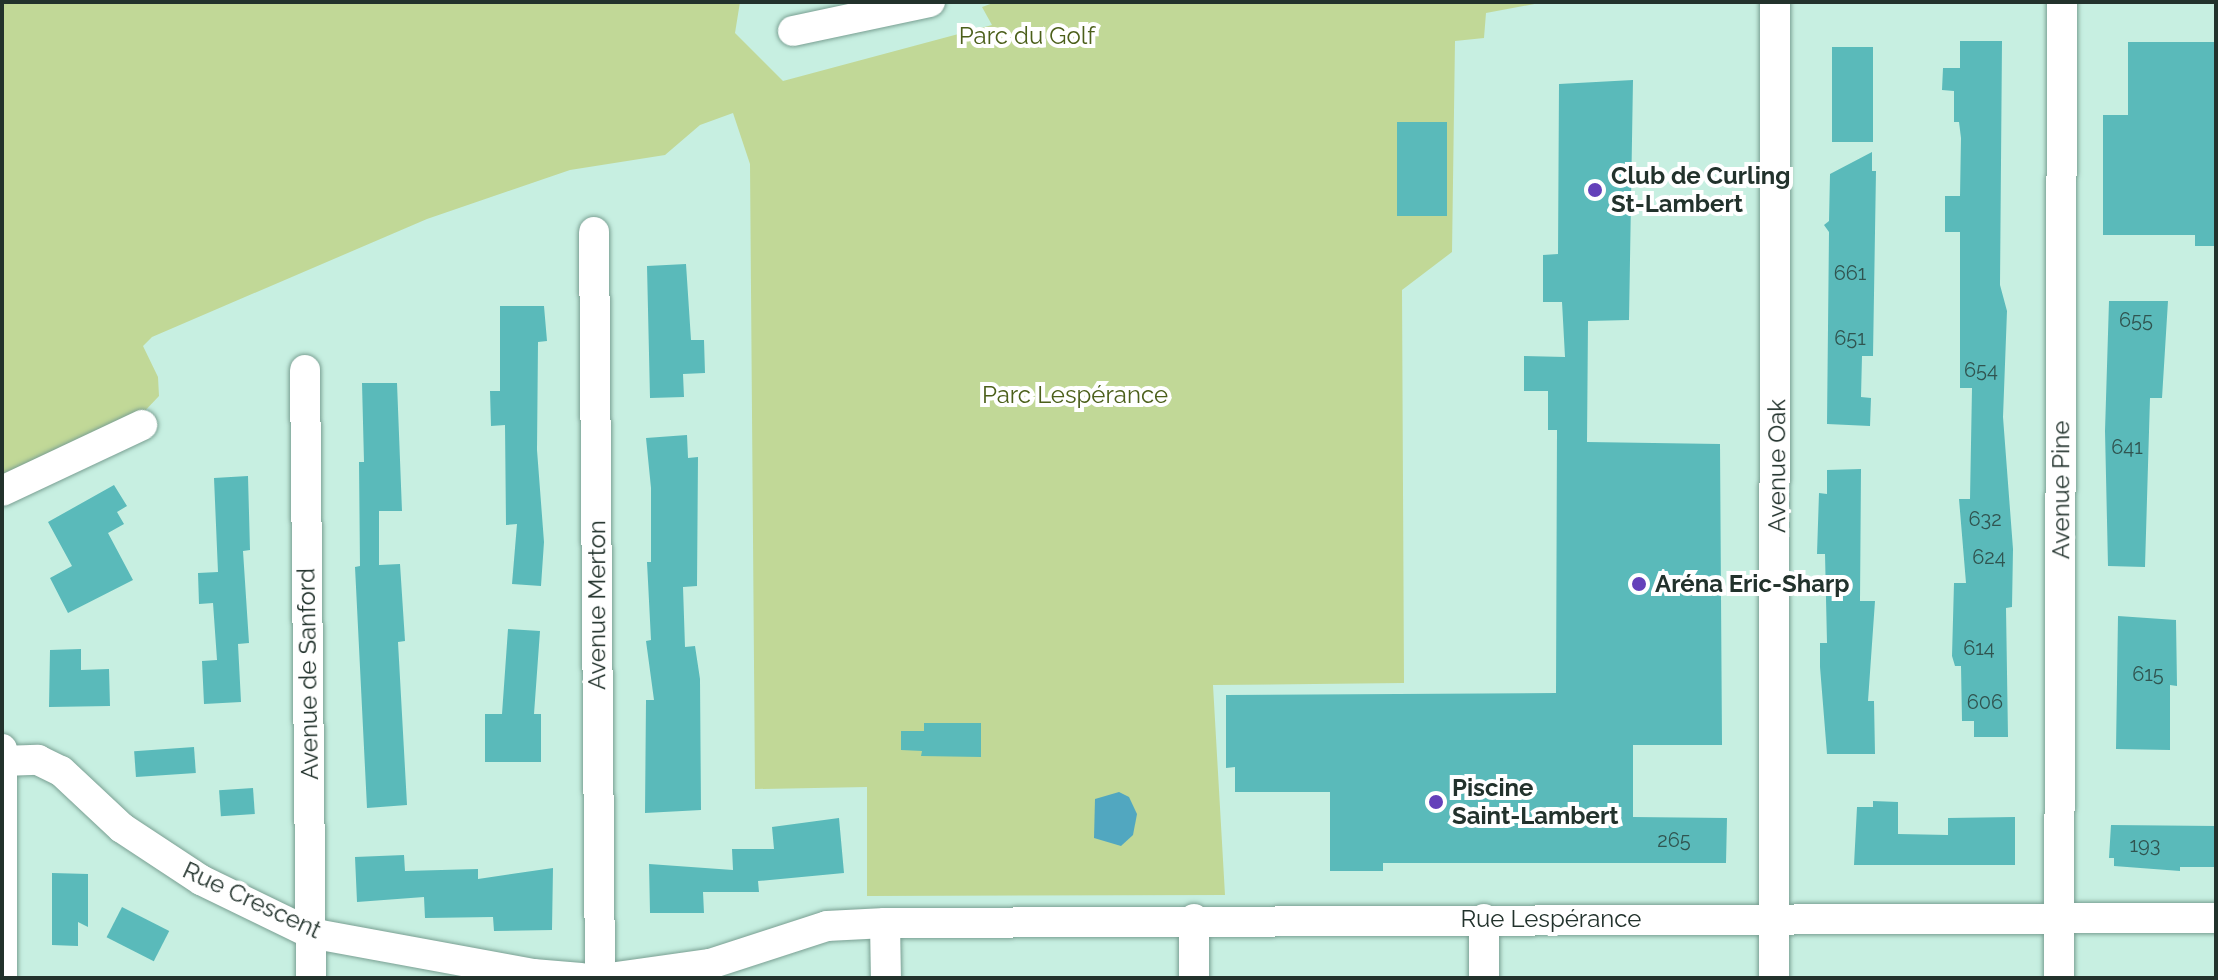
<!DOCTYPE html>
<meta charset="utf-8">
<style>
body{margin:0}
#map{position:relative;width:2218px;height:980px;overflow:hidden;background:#c7efe1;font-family:Raleway,sans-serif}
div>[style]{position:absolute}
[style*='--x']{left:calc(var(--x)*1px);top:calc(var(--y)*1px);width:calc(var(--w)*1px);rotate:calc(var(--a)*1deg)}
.green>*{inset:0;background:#c1d897}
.water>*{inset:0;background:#51a7c0}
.building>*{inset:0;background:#5ababa;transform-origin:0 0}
.roads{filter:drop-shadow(0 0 2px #799f92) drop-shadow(0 0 2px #799f92)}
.street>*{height:30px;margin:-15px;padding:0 15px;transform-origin:15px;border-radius:15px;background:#fff}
.dots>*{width:22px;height:22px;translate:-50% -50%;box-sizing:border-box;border:4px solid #fff;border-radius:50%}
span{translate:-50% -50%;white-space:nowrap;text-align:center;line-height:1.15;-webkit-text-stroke:8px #fff;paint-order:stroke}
.number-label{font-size:20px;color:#305450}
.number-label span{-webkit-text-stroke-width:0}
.park-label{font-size:24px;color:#4b5f1a}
.poi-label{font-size:24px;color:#22322c;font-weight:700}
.left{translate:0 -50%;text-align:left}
.street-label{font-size:24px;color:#22322c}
.frame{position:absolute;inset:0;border:4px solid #22322c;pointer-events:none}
</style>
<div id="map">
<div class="green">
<i style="clip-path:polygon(2px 2px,740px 2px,735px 33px,783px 81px,992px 25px,982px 7px,996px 2px,1545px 2px,1486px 13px,1484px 38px,1455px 41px,1452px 252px,1402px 290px,1404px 683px,1213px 685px,1225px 895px,867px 896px,867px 787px,755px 789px,750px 164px,733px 113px,700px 125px,665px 155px,570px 170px,427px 219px,152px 337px,143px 346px,158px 377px,159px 396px,140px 416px,2px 478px)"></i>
</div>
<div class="water">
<i style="clip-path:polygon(1119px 792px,1129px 797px,1137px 814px,1133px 835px,1121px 846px,1094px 838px,1095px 799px)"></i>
</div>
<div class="building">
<i style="clip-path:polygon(1960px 41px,2002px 41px,2000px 285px,2007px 311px,2003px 417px,2013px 549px,2012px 607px,2006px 608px,2008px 737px,1974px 737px,1974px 721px,1962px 721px,1961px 666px,1955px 666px,1952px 656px,1954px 583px,1966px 583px,1959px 499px,1970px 499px,1972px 388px,1960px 388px,1960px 232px,1945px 232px,1945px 196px,1960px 196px,1961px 138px,1959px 122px,1954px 122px,1954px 91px,1942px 90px,1943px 68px,1960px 68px)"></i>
<i style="clip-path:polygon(2128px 42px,2216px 42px,2216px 246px,2195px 246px,2195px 235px,2103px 235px,2103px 115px,2128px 115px)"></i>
<i style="left:1832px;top:47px;width:41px;height:95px"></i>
<i style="clip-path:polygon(1633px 80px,1629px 320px,1588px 321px,1587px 442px,1720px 444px,1722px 745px,1633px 745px,1633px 817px,1727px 818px,1726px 863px,1383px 863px,1383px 871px,1330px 871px,1330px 792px,1235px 792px,1235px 767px,1226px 768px,1226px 695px,1556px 693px,1557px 430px,1548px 430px,1548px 391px,1524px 391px,1524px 356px,1565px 357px,1562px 302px,1543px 302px,1543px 255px,1558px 254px,1559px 84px)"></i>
<i style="left:1397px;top:122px;width:50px;height:94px"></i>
<i style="clip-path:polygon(1872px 152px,1872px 171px,1876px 171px,1873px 356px,1862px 356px,1861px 397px,1871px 398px,1870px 426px,1827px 424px,1829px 232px,1824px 225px,1829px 221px,1830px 174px)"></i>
<i style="clip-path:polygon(686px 264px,691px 340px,704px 340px,705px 373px,683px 374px,684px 397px,650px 398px,647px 266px)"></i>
<i style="clip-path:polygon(2109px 301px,2168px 301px,2162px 398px,2150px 398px,2145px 567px,2108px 566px,2105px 431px)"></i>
<i style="clip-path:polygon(500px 306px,544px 306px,547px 341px,538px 342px,537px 450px,544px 542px,541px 586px,512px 584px,517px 524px,506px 525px,505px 425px,491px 426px,490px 391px,500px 391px)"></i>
<i style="clip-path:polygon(362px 383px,397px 383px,402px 511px,379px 511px,379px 565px,400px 564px,405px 641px,398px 642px,407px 805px,367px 808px,355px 567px,360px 566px,359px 462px,364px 462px)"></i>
<i style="clip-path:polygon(687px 435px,688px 458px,698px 457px,697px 586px,683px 587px,685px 647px,695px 646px,700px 679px,701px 810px,645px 813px,646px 700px,654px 700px,646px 641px,651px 640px,647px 562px,651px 562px,651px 488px,646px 438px)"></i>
<i style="clip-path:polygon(1861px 469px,1860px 601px,1875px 601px,1868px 701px,1874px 701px,1875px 754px,1827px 754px,1820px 667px,1820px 643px,1827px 643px,1825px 554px,1817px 554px,1819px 493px,1827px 494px,1827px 470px)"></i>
<i style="clip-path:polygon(248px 476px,250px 550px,243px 551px,249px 643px,238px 644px,241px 702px,204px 704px,202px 661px,217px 660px,213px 603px,199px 604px,198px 573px,218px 572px,214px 478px)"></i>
<i style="clip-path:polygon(114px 485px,127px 506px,117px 512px,124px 524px,108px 533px,133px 580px,68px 613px,50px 578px,72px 566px,48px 522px)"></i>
<i style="clip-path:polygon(2118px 616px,2176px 620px,2177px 686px,2170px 685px,2170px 750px,2116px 749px)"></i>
<i style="clip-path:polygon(508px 629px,540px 631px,534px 714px,541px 714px,541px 762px,485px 762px,485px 714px,502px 714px)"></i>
<i style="clip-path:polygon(81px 649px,81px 670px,109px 669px,110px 706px,49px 707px,50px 650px)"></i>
<i style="clip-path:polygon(924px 723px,981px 723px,981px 757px,921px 756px,922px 751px,901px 750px,901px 731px,924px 731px)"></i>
<i style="left:194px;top:747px;width:26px;height:60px;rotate:86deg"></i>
<i style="left:253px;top:788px;width:26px;height:34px;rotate:86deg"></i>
<i style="clip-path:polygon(1873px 801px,1898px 802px,1898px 834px,1948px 835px,1948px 818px,2015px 817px,2015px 865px,1854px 865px,1857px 807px,1873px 807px)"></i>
<i style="clip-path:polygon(839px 818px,844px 873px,758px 881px,759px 892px,703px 892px,704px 913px,650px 913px,649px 864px,733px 870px,732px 849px,774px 849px,772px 827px)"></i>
<i style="clip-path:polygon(2111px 825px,2216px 826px,2216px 867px,2180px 867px,2180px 871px,2114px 866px,2114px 858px,2109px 858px)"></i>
<i style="clip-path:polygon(404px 855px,405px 871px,478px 869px,478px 879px,553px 868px,552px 930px,494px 931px,493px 917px,425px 918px,424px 897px,357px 902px,355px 857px)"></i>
<i style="clip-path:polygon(52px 873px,88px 874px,88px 927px,78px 922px,78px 946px,52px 945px)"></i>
<i style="left:122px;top:907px;width:53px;height:34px;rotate:27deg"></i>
</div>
<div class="roads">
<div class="street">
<i style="--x:793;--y:31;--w:140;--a:-12"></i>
<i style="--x:594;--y:232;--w:746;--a:89.54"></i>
<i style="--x:305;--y:370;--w:608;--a:89.43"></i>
<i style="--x:2;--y:491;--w:155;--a:-25.2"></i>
<i style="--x:2;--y:749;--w:229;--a:90"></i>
<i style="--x:2;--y:761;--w:36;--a:-2"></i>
<i style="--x:38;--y:760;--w:25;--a:26"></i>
<i style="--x:61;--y:771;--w:83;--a:43.1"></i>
<i style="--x:122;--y:828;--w:95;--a:33.4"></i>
<i style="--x:201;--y:880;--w:121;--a:25.9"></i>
<i style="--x:310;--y:933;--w:227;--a:10.4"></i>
<i style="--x:533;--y:974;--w:48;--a:4.8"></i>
<i style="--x:1484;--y:919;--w:59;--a:90"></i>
<i style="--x:885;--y:923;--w:55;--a:89"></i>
<i style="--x:609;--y:978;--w:102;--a:-7.9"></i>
<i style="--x:710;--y:964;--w:123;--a:-18"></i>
<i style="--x:827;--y:926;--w:58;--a:-3"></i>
<i style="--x:885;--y:923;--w:1331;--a:-0.22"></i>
<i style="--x:1194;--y:978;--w:59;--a:-90"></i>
<i style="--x:1774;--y:978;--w:976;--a:-89.94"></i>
<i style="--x:2059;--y:978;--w:976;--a:-89.82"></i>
</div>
</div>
<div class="dots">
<i style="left:1595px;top:190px;background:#6441ba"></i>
<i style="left:1639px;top:584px;background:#6441ba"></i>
<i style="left:1436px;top:802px;background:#6441ba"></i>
</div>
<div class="number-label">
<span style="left:1850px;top:273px">661</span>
<span style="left:2136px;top:320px">655</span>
<span style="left:1850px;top:338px">651</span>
<span style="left:1981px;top:370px">654</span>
<span style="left:2127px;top:447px">641</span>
<span style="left:1985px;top:519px">632</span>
<span style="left:1989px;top:557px">624</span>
<span style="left:1979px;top:648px">614</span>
<span style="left:2148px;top:674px">615</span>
<span style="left:1985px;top:702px">606</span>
<span style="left:1674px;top:840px">265</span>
<span style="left:2145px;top:845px">193</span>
</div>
<div class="park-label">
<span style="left:1027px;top:36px">Parc du Golf</span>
<span style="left:1075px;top:395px">Parc Lespérance</span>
</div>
<div class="poi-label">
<span class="left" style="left:1611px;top:190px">Club de Curling<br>St-Lambert</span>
<span class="left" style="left:1655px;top:584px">Aréna Eric-Sharp</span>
<span class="left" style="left:1452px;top:802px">Piscine<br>Saint-Lambert</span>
</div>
<div class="street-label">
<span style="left:1777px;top:466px;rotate:-90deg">Avenue Oak</span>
<span style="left:2061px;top:490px;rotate:-90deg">Avenue Pine</span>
<span style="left:597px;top:605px;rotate:-90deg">Avenue Merton</span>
<span style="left:308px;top:674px;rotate:-91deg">Avenue de Sanford</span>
<span style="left:252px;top:900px;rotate:25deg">Rue Crescent</span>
<span style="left:1551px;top:919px">Rue Lespérance</span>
</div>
<div class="frame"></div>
</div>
